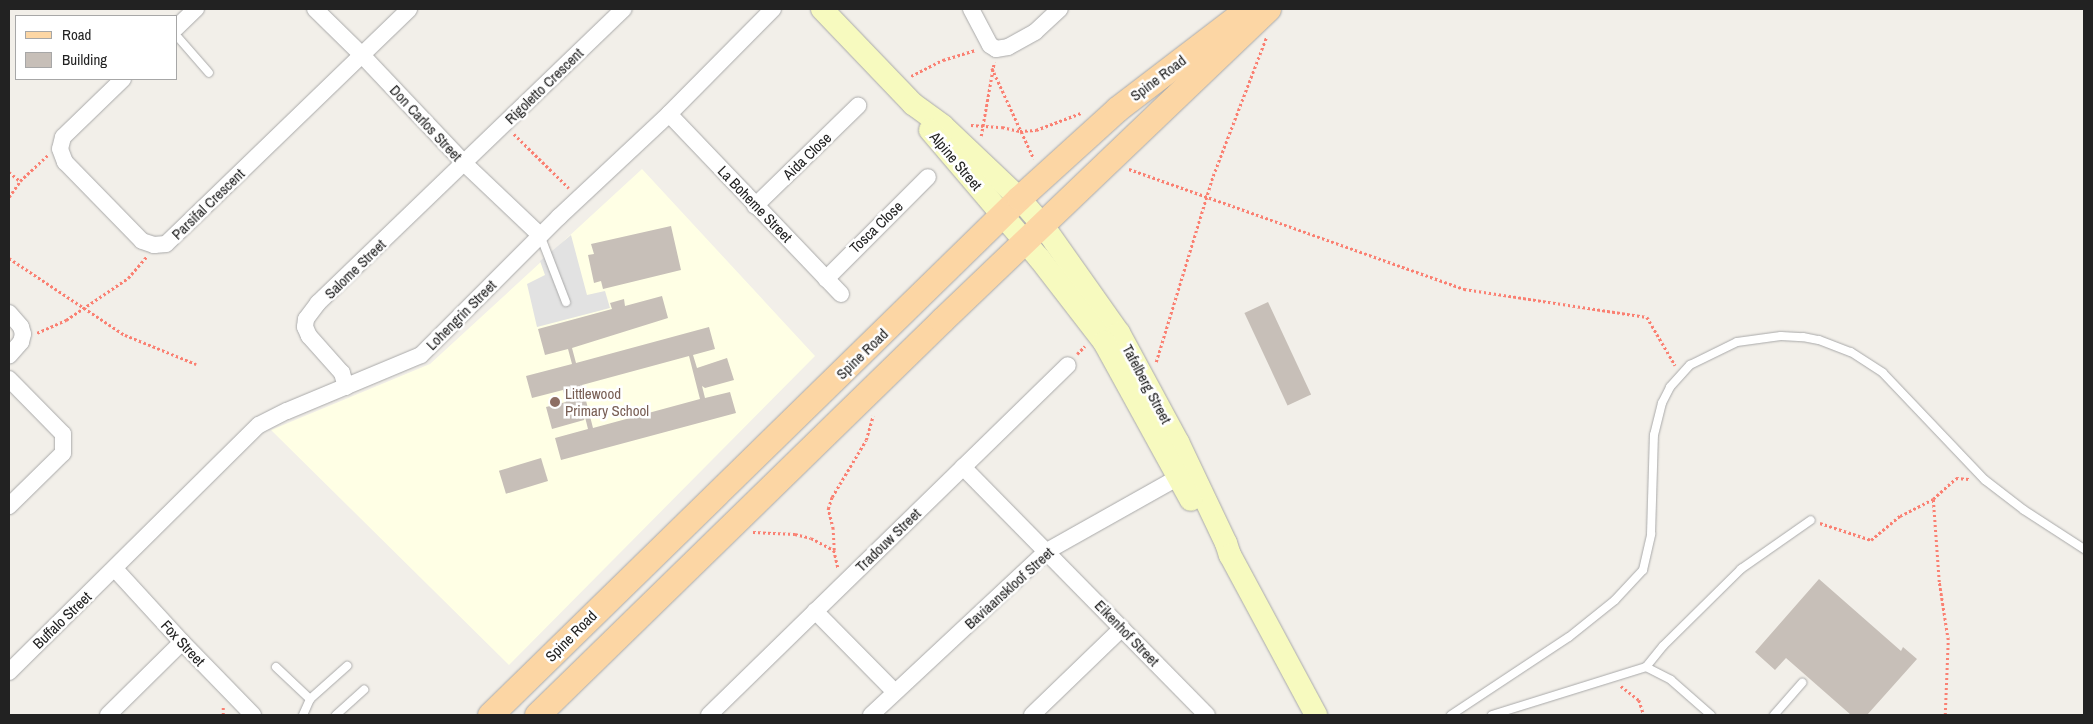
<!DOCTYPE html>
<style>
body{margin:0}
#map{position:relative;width:2093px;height:724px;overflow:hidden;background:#f2efe9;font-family:"Archivo Narrow",sans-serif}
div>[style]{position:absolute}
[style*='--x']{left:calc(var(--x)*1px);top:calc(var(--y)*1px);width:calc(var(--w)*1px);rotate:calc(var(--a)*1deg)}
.education>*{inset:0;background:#ffffe5}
.parking>*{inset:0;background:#e2e2e2}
.building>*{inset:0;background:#c7bfb8;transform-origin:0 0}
.path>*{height:2.5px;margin-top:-1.25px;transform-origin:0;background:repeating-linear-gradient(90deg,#fa8072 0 2.5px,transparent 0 5px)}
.roads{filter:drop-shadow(0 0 1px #a9a9a9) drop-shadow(0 0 1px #a9a9a9)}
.lane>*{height:8px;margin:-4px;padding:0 4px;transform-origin:4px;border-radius:4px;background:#fff}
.street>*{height:16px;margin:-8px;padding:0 8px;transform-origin:8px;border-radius:8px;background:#fff}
.secondary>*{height:22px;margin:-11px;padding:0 11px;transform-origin:11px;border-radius:11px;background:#f7fabf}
.primary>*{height:25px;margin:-12.5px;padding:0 12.5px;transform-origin:12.5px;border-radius:12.5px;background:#fcd6a4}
.dots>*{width:14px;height:14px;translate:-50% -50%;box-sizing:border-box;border:2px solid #fff;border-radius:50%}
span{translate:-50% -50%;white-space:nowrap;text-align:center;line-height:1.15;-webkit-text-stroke:5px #fff;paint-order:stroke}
.street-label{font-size:15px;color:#222}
.education-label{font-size:15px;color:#785e54}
.left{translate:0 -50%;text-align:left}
.frame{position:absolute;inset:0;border:10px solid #222;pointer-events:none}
.legend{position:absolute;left:15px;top:15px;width:162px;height:65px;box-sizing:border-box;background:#fff;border:1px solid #a7a7a7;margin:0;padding:6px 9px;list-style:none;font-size:15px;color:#222}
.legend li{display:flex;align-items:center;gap:10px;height:25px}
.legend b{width:25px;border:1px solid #a7a7a7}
</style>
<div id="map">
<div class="education">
<i style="clip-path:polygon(642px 169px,815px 356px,509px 665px,271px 430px,430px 364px)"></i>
</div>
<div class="parking">
<i style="clip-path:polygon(571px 235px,587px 295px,605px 291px,610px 308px,537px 327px,527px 284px,545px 275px,540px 261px)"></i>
</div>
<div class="building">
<i style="clip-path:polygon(671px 226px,681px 270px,603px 289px,601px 281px,594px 283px,588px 255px,594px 254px,591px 244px)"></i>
<i style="clip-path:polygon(evenodd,662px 296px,668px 318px,572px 348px,576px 363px,709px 327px,715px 349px,693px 355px,697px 368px,727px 358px,734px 380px,705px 388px,702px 386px,705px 398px,730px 392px,736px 413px,561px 460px,555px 438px,588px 429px,585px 417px,584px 420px,552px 429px,546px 407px,566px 402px,563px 390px,532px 398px,526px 376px,572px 364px,568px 349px,545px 355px,538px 329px,612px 309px,610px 303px,624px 299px,625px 306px,662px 296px,689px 356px,700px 399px,593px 428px,582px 385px,689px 356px)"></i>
<i style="left:1268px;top:302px;width:102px;height:26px;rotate:65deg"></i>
<i style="left:541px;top:458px;width:24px;height:44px;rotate:73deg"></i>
<i style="clip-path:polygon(1819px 579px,1901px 651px,1903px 647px,1917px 659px,1867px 715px,1851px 715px,1786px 658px,1775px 670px,1755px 652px)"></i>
</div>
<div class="path">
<i style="--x:992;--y:68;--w:100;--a:65.2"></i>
<i style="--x:911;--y:76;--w:36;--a:-27"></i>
<i style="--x:943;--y:60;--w:34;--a:-17"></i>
<i style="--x:971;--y:125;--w:31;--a:4"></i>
<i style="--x:1002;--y:127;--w:18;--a:13"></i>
<i style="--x:1020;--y:131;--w:16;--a:-4"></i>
<i style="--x:1036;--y:130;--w:48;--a:-20.7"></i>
<i style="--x:514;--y:134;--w:77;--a:44.5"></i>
<i style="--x:981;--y:136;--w:75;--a:-80"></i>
<i style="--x:1129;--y:169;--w:356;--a:19.7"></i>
<i style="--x:1464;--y:289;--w:185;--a:8.7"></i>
<i style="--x:1647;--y:317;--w:56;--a:59.7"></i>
<i style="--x:9;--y:172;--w:14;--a:39"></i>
<i style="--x:9;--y:197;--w:19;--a:-55"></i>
<i style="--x:20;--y:181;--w:38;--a:-43"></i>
<i style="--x:9;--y:258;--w:139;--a:33.6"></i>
<i style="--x:125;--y:335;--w:77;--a:22.2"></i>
<i style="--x:37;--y:333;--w:32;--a:-24"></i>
<i style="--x:66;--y:320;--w:75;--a:-34.1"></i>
<i style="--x:128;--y:278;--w:28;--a:-49"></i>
<i style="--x:1077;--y:354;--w:11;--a:-45"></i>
<i style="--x:1156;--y:362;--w:195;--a:-73"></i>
<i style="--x:1213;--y:176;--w:148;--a:-69"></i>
<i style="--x:1820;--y:523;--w:54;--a:18.4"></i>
<i style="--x:1871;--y:540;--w:38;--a:-40"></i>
<i style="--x:1900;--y:516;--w:37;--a:-27"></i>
<i style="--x:753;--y:532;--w:42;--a:2.7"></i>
<i style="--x:795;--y:534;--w:16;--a:14"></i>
<i style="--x:811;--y:538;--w:26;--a:28"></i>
<i style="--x:834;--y:550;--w:18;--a:77"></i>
<i style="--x:834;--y:550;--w:21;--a:-93"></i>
<i style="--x:833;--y:529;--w:21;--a:-104"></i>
<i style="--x:828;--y:509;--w:13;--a:-72"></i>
<i style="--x:832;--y:497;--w:66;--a:-59.2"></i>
<i style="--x:866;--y:440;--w:25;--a:-74"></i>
<i style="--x:1621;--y:686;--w:23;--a:38"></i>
<i style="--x:1639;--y:700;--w:16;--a:72"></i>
<i style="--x:223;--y:715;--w:8;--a:-90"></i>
<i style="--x:1945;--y:715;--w:75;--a:-87.7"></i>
<i style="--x:1948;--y:640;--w:59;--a:-98.8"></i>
<i style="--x:1939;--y:582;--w:83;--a:-94.1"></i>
<i style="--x:1933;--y:499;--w:31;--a:-42"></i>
<i style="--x:1956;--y:478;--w:13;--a:4"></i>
</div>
<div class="roads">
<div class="lane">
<i style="--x:176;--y:35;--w:50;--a:49"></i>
<i style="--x:540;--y:235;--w:72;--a:68.8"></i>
<i style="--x:276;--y:667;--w:47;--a:43.3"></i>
<i style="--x:1646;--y:667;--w:27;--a:-51"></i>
<i style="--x:1663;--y:646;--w:110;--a:-44.6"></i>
<i style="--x:1741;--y:569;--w:85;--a:-35"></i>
<i style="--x:303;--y:715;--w:17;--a:-66"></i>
<i style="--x:310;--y:699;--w:50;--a:-41.7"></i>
<i style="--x:336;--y:715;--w:38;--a:-42"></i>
<i style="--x:1451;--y:715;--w:141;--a:-33.5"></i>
<i style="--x:1569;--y:637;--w:59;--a:-38.8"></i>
<i style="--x:1615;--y:600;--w:41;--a:-47"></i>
<i style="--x:1643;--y:570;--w:37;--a:-77"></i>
<i style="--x:1651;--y:534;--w:99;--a:-88.3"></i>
<i style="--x:1654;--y:435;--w:33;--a:-76"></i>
<i style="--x:1662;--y:403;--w:18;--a:-63"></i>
<i style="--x:1670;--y:387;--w:30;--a:-48"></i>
<i style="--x:1690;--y:365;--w:52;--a:-26.1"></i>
<i style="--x:1737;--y:342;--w:44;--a:-7.8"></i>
<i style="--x:1781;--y:336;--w:22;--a:3"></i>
<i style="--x:1803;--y:337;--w:16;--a:11"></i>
<i style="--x:1819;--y:340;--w:34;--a:21"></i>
<i style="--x:1851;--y:352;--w:38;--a:33"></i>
<i style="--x:1883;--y:373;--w:148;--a:46.4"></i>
<i style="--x:1985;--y:480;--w:49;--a:37.6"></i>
<i style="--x:2024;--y:510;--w:72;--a:33"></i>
<i style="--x:1492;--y:715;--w:161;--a:-17.3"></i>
<i style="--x:1646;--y:667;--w:28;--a:27"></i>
<i style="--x:1671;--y:680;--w:53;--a:41.2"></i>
<i style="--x:1774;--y:715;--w:43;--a:-48.8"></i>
</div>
<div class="street">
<i style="--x:315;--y:9;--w:66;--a:44.4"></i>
<i style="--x:362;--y:55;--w:149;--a:46.6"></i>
<i style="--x:464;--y:163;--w:105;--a:43.5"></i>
<i style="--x:971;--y:9;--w:41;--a:62.2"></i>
<i style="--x:990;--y:45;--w:7;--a:34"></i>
<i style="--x:996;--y:49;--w:12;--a:-9"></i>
<i style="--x:1008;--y:47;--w:31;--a:-29"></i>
<i style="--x:1035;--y:32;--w:34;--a:-43"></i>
<i style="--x:176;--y:28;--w:28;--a:-44"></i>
<i style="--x:123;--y:79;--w:83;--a:136"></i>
<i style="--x:63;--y:137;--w:12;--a:104"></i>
<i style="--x:60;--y:149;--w:14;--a:69"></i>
<i style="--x:65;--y:162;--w:110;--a:45.7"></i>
<i style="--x:142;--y:241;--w:13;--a:18"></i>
<i style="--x:154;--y:245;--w:12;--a:-5"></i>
<i style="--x:166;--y:244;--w:338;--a:-44"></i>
<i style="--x:669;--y:114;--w:249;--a:46.3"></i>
<i style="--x:755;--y:206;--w:144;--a:-44.2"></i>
<i style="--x:826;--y:279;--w:144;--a:-45"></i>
<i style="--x:9;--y:313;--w:18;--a:49"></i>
<i style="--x:21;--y:327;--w:7;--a:74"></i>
<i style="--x:23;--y:334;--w:8;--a:104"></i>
<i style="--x:21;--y:342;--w:18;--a:131"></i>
<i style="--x:9;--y:379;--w:77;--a:45.5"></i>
<i style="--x:63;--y:434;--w:19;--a:90"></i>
<i style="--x:63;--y:453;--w:76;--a:135.5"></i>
<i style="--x:346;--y:387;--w:15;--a:-106"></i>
<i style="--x:342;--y:373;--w:50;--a:-131.7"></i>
<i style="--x:309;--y:336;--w:10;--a:-114"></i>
<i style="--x:305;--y:327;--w:8;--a:-83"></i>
<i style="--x:306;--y:319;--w:20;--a:-53"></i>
<i style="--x:318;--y:303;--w:424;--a:-43.9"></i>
<i style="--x:963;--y:467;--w:348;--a:45.5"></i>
<i style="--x:115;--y:569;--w:99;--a:47.5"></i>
<i style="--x:182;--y:642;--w:102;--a:45.8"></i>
<i style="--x:815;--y:611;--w:114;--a:45.4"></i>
<i style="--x:9;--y:672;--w:351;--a:-44.7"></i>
<i style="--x:259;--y:425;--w:31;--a:-27"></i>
<i style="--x:287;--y:411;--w:145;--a:-22.7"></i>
<i style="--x:421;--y:355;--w:195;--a:-45"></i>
<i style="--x:559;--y:217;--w:151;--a:-43.1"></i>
<i style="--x:669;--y:114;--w:148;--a:-45.3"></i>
<i style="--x:108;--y:715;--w:104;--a:-44.6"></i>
<i style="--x:709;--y:715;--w:501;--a:-44.27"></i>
<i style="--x:871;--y:715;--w:241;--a:-43"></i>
<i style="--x:1047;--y:551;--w:162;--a:-29.3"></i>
<i style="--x:1032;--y:715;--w:125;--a:-44"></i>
</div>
<div class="secondary">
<i style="--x:822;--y:9;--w:132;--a:46.2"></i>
<i style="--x:913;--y:104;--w:37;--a:36"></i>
<i style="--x:943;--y:126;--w:105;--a:43.5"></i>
<i style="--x:1019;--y:198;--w:35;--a:49"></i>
<i style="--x:1042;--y:224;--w:133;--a:54.8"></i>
<i style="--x:1119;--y:333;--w:124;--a:61.6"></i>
<i style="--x:1178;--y:442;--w:112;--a:64.6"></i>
<i style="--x:1226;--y:543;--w:13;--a:72"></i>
<i style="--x:1230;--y:555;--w:182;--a:61.7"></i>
<i style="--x:930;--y:130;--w:168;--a:49.6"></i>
<i style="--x:1039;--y:258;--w:106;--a:52.3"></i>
<i style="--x:1104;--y:342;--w:180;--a:61.2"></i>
</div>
<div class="primary">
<i style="--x:490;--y:715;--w:740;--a:-44.34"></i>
<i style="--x:1019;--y:198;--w:132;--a:-42.2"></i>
<i style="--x:1117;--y:109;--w:165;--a:-37.4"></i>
<i style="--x:537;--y:715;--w:566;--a:-44.28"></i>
<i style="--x:942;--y:320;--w:451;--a:-43.7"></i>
</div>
</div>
<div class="dots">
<i style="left:555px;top:402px;background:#8d6e63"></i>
</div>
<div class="street-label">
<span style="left:1158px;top:78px;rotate:-37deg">Spine Road</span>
<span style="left:544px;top:86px;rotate:-44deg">Rigoletto Crescent</span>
<span style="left:426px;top:123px;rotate:47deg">Don Carlos Street</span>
<span style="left:807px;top:156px;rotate:-44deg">Aida Close</span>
<span style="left:956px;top:161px;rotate:50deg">Alpine Street</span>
<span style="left:208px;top:204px;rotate:-44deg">Parsifal Crescent</span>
<span style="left:755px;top:204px;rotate:46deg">La Boheme Street</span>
<span style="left:876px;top:227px;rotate:-44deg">Tosca Close</span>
<span style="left:355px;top:269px;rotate:-44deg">Salome Street</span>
<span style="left:461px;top:315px;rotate:-45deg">Lohengrin Street</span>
<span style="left:862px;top:354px;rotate:-44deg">Spine Road</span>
<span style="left:1147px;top:384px;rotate:62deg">Tafelberg Street</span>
<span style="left:888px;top:540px;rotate:-44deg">Tradouw Street</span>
<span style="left:1009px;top:588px;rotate:-42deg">Baviaanskloof Street</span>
<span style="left:62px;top:620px;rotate:-44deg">Buffalo Street</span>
<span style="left:1127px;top:633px;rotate:46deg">Eikenhof Street</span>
<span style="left:571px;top:636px;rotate:-45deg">Spine Road</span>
<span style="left:183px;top:643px;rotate:47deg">Fox Street</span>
</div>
<div class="education-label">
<span class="left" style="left:565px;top:402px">Littlewood<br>Primary School</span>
</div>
<div class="frame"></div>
<ul class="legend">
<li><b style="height:6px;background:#fcd6a4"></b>Road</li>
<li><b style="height:14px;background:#c7bfb8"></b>Building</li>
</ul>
</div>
